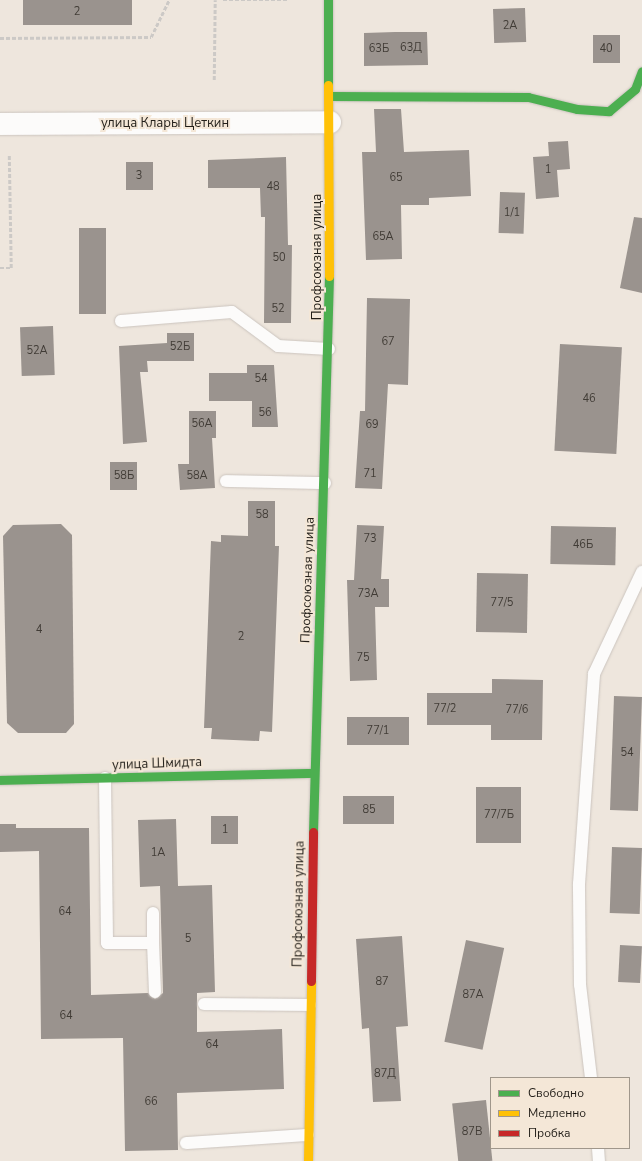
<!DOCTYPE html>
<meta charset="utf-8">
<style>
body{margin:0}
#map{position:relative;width:642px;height:1161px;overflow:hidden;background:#eee6dd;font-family:"Nunito Sans",sans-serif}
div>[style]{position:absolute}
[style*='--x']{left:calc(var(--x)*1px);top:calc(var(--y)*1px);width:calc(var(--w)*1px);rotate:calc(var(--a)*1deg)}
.building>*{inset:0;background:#9a938e;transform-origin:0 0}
.path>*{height:2.5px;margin-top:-1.25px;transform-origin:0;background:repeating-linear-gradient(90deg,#ccc9c6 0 4px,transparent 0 6px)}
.roads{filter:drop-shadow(0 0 1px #cbc4be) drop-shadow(0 0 1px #cbc4be)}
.lane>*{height:12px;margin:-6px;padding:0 6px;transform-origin:6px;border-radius:6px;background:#fcfbfa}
.street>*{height:22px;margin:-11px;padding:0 11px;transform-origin:11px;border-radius:11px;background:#fcfbfa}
.fast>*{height:9px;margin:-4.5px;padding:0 4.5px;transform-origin:4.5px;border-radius:4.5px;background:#4caf50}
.slow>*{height:9px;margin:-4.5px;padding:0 4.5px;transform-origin:4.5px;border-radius:4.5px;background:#ffc107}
.jam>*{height:9px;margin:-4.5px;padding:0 4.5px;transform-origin:4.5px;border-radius:4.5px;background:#c62828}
span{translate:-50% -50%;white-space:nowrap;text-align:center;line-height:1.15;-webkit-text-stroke:4px #f4e7d7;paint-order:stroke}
.number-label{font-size:11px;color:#413c36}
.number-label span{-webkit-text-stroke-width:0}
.street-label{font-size:13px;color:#231f19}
.legend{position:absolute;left:490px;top:1077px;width:140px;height:72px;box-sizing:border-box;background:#f4e7d7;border:1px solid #a0978b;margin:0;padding:5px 7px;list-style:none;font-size:12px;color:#231f19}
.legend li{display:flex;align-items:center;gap:8px;height:20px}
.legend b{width:20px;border:1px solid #a0978b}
</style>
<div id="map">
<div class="building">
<i style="left:23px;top:0;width:109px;height:25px"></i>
<i style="left:525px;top:8px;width:34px;height:32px;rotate:88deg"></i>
<i style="clip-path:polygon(395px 32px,427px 32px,428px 65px,364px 66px,364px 33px)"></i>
<i style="left:593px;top:35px;width:27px;height:28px"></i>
<i style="clip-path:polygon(374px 109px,401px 109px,404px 152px,469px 150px,471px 196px,429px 198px,429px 205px,401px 205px,402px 259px,366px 260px,362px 152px,376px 152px)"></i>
<i style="clip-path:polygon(568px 141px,570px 169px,557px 170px,559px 197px,536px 199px,533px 157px,549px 156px,548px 142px)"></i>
<i style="clip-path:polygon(286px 157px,288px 245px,292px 245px,291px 323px,264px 323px,265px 217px,261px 217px,260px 188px,208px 188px,208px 160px)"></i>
<i style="left:126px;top:162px;width:27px;height:28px"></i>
<i style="left:500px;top:192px;width:25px;height:41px;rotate:2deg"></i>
<i style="clip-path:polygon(634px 217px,642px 218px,642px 293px,620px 288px)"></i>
<i style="left:79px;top:228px;width:27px;height:86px"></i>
<i style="clip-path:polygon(367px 298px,410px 299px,408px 385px,388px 384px,382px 489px,355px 488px,360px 411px,365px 411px)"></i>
<i style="left:53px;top:326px;width:49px;height:33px;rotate:88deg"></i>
<i style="clip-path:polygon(167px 333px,194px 333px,194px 361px,147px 361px,148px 372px,140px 372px,147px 442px,123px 444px,119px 346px,167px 343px)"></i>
<i style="left:560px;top:344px;width:62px;height:107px;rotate:3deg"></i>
<i style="clip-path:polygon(247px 365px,274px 365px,278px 427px,252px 427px,252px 401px,209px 401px,209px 373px,247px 373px)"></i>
<i style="clip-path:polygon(189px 411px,216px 411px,216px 438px,212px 438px,215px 488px,180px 490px,178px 464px,189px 464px)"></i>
<i style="left:110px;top:462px;width:27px;height:28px"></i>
<i style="clip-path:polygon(248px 501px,275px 501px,275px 546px,279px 546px,272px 732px,260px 731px,259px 741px,211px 739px,212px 728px,204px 728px,211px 541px,221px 542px,221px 535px,248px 536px)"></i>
<i style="clip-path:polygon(61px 524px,72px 535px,74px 724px,66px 733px,18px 733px,7px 723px,3px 536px,13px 525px)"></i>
<i style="clip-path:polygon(357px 525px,384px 526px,381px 579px,389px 579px,389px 607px,375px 607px,377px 680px,350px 681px,347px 580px,354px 580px)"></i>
<i style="left:551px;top:526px;width:65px;height:38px;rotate:1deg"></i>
<i style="left:477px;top:573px;width:51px;height:59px;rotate:1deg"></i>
<i style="clip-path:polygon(492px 679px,543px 680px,542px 740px,491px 740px,491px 725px,427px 725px,427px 693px,492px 693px)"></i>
<i style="left:614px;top:696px;width:28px;height:114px;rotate:2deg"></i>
<i style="left:347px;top:717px;width:62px;height:28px"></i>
<i style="left:476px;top:787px;width:45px;height:56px"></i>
<i style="left:343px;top:796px;width:51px;height:28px"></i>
<i style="left:238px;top:816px;width:28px;height:27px;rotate:90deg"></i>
<i style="clip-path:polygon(176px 819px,178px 886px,212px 885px,215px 992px,197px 993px,197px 1032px,282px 1029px,284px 1089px,177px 1093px,178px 1150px,125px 1151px,123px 1038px,41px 1039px,39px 851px,0 852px,0 824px,16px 824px,16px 828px,89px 828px,91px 995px,148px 993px,155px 999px,163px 993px,160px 886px,140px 887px,138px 820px)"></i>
<i style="left:612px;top:847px;width:30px;height:66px;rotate:2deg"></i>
<i style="clip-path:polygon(402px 936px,408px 1026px,396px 1027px,401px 1101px,373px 1102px,369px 1028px,362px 1029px,356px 939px)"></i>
<i style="left:466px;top:940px;width:39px;height:104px;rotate:12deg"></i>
<i style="left:620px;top:945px;width:22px;height:37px;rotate:3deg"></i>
<i style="left:486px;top:1100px;width:61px;height:34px;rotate:84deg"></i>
</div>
<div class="path">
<i style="--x:223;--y:0;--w:64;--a:0"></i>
<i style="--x:0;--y:38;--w:151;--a:-0.4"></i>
<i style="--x:151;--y:37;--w:41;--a:-64.1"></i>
<i style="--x:214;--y:80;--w:80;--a:-89.3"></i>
<i style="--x:0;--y:268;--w:11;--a:0"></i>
<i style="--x:11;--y:268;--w:113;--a:-91"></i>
</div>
<div class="roads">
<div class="lane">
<i style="--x:121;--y:321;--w:111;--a:-4.6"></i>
<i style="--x:232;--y:312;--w:57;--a:36.5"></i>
<i style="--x:278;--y:346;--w:51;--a:3.4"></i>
<i style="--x:226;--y:481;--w:99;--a:1.2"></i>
<i style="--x:105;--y:778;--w:165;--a:89.3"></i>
<i style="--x:107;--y:943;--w:46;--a:0"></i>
<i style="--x:153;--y:943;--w:30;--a:-90"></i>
<i style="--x:153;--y:943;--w:49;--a:87.7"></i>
<i style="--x:204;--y:1004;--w:106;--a:0.5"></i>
<i style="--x:591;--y:1078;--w:94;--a:-96.7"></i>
<i style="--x:580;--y:985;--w:101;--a:-90.6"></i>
<i style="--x:579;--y:884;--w:211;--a:-85.9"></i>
<i style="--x:594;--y:674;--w:113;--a:-64.8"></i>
<i style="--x:186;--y:1143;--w:122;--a:-3.8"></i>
<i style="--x:598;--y:1148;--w:13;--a:86"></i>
</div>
<div class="street">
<i style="--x:0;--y:124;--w:330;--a:-0.3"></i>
</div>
<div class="fast">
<i style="--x:328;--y:0;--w:85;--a:90"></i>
<i style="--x:330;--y:96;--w:198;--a:0.3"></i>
<i style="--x:528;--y:97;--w:50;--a:13.8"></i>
<i style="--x:577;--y:109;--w:32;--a:4"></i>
<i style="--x:609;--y:111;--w:34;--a:-40"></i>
<i style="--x:635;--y:89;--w:19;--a:-69"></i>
<i style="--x:0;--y:780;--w:314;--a:-1.3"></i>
<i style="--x:313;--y:832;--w:556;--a:-88.35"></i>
</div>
<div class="slow">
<i style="--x:328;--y:85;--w:191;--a:89.7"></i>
<i style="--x:308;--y:1161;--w:180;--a:-89"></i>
</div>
<div class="jam">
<i style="--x:311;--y:981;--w:149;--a:-89.2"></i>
</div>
</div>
<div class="number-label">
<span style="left:77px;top:12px">2</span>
<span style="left:510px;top:26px">2А</span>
<span style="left:411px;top:48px">63Д</span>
<span style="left:379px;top:49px">63Б</span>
<span style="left:606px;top:49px">40</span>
<span style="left:548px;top:170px">1</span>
<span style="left:139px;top:176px">3</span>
<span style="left:396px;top:178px">65</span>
<span style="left:273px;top:187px">48</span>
<span style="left:512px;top:213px">1/1</span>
<span style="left:383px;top:237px">65А</span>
<span style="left:279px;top:258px">50</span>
<span style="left:278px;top:309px">52</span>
<span style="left:388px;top:342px">67</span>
<span style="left:180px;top:347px">52Б</span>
<span style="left:37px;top:351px">52А</span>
<span style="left:261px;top:379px">54</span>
<span style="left:589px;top:399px">46</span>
<span style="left:265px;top:413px">56</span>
<span style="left:202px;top:424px">56А</span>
<span style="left:372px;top:425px">69</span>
<span style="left:370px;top:474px">71</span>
<span style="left:124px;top:476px">58Б</span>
<span style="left:197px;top:476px">58А</span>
<span style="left:262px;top:515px">58</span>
<span style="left:370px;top:539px">73</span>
<span style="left:583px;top:545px">46Б</span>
<span style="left:368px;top:594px">73А</span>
<span style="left:502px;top:603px">77/5</span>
<span style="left:39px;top:630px">4</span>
<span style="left:241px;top:637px">2</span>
<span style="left:363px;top:658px">75</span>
<span style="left:445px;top:709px">77/2</span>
<span style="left:517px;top:710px">77/6</span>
<span style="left:378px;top:731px">77/1</span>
<span style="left:627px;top:753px">54</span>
<span style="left:369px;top:810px">85</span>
<span style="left:499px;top:815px">77/7Б</span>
<span style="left:225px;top:830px">1</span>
<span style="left:158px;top:853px">1А</span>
<span style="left:65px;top:912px">64</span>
<span style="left:188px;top:939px">5</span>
<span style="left:382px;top:982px">87</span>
<span style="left:473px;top:995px">87А</span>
<span style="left:66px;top:1016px">64</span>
<span style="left:212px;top:1045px">64</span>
<span style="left:385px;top:1074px">87Д</span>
<span style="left:151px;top:1102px">66</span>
<span style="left:472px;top:1132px">87В</span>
</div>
<div class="street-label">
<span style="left:165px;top:123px">улица Клары Цеткин</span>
<span style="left:317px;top:257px;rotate:-90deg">Профсоюзная улица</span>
<span style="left:308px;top:580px;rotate:-88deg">Профсоюзная улица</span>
<span style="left:157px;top:764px;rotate:-2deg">улица Шмидта</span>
<span style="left:299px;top:904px;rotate:-89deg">Профсоюзная улица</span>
</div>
<ul class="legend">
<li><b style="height:5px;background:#4caf50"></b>Свободно</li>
<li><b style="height:5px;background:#ffc107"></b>Медленно</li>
<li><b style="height:5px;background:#c62828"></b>Пробка</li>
</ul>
</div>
